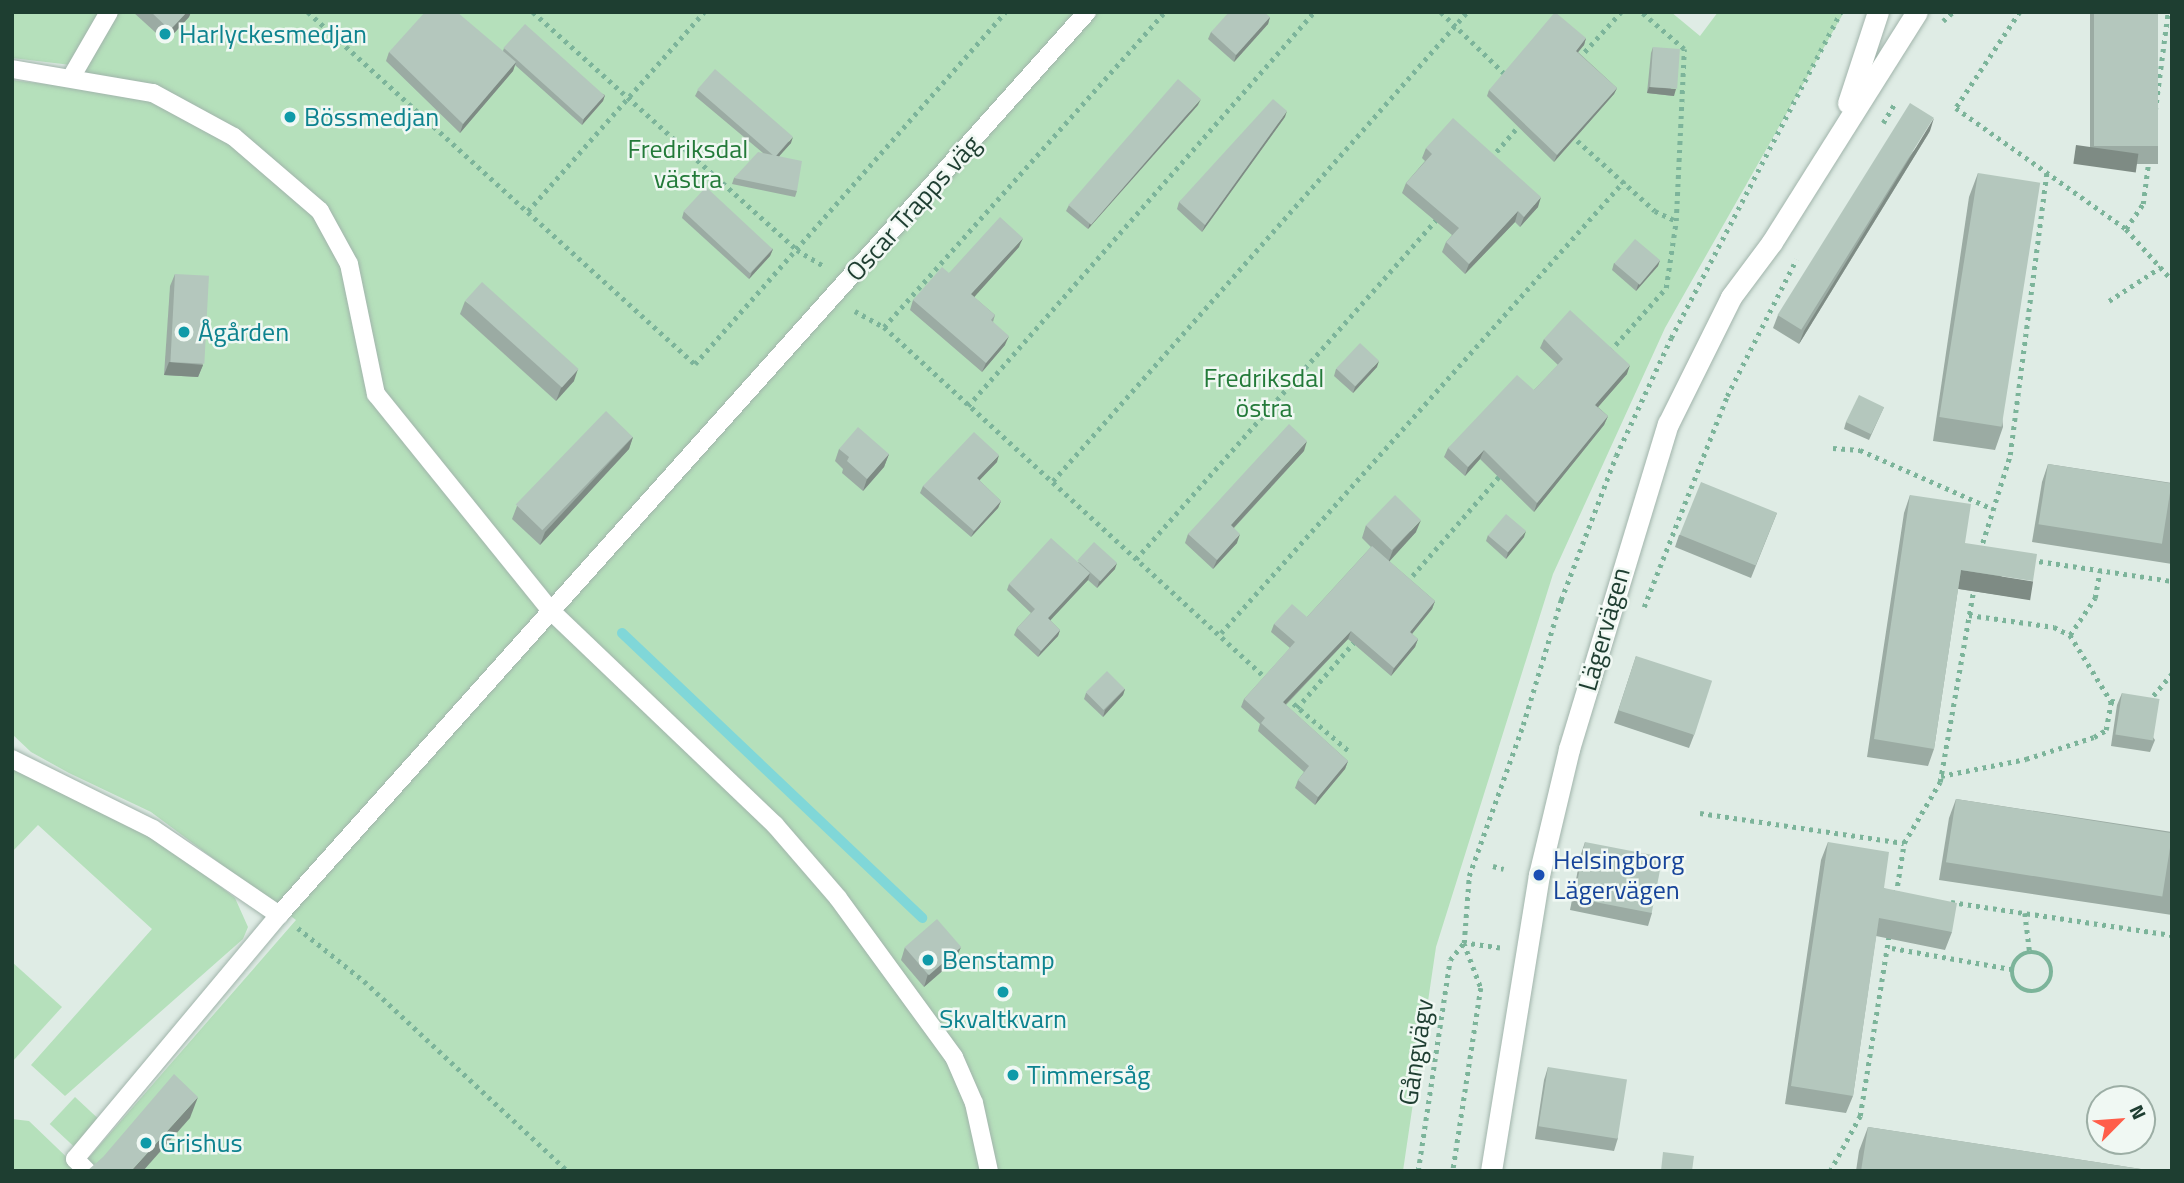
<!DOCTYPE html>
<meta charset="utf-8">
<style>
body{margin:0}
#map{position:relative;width:2184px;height:1183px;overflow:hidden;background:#dfece5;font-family:"Titillium Web",sans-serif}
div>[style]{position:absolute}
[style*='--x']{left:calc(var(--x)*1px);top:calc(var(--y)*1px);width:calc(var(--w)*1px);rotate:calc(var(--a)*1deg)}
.green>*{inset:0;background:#b5e0bb;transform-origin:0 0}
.stream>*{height:10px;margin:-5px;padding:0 5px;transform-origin:5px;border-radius:5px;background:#80d7d8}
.path>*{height:4.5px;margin-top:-2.25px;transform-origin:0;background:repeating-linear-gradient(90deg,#7cb49a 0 3.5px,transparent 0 8.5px)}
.path>.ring{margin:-2.25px;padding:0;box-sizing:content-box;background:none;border:4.5px solid #7cb49a;border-radius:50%}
.roads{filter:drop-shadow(0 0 2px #a1b4ab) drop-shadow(0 0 2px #a1b4ab)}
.lane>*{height:18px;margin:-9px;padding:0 9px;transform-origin:9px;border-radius:9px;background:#fff}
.secondary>*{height:21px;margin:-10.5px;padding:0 10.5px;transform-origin:10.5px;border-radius:10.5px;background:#fff}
.wall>*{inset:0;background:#9baba3;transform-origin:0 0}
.shaded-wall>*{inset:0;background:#7e8b84;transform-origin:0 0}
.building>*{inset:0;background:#b4c7bd;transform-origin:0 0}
.dots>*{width:19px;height:19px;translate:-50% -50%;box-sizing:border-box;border:4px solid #f0f8f3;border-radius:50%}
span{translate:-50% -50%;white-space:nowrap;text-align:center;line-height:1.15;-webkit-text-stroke:5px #f0f8f3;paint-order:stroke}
.culture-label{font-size:26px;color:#0d838f}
.left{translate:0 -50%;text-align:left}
.park-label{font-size:26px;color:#237a39}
.street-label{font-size:26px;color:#1e3e31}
.transit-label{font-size:26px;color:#164399}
.frame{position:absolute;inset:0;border:14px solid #1e3e31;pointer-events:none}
.north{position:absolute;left:2086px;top:1085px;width:70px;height:70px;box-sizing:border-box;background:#f0f8f3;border:2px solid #9caea5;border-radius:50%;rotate:65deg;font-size:19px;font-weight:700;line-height:28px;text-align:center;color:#1e3e31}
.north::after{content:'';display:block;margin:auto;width:24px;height:32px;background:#ff5e4a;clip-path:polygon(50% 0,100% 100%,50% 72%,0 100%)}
</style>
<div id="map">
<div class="green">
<i style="clip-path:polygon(12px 12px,1671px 12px,1700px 36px,1718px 12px,1844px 12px,1665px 328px,1553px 574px,1436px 947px,1403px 1171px,12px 1171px,12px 1119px,29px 1121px,79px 1169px,296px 920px,151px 812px,69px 773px,31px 752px,12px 734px,12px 80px,69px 87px,71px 65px,12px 58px)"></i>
<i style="clip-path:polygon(12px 766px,171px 848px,235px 898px,248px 927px,243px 939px,65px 1096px,31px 1065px,152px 929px,38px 825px,12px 852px)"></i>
<i style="clip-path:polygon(12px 962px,62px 1007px,13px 1061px,12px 1061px)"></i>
<i style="left:75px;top:1097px;width:33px;height:37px;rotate:43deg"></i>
</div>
<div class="stream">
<i style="--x:622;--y:633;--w:414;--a:43.5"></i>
</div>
<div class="path">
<i style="--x:308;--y:12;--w:523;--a:42.29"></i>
<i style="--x:695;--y:364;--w:469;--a:-48.6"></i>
<i style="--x:533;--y:12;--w:355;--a:42"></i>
<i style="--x:797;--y:250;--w:33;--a:31"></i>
<i style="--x:1441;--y:12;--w:91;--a:44.1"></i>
<i style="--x:2020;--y:12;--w:115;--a:123.7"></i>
<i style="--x:1956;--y:108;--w:209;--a:35.4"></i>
<i style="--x:2126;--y:229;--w:69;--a:48"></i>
<i style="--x:1943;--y:21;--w:13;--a:-42"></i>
<i style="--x:1579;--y:58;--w:62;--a:-47.6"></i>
<i style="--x:1883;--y:123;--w:23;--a:-59"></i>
<i style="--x:1571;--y:135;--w:113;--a:42.1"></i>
<i style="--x:1655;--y:211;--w:23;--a:25"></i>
<i style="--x:1491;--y:158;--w:48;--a:-49.3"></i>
<i style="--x:528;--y:211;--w:266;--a:-48.5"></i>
<i style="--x:2126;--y:229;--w:30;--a:-56"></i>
<i style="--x:2143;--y:204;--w:194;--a:-82.6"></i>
<i style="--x:2109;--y:301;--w:62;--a:-33.2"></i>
<i style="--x:855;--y:311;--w:33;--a:29"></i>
<i style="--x:884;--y:327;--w:522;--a:42.59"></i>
<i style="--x:884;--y:327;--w:422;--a:-48.3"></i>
<i style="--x:1610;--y:351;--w:84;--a:-48.4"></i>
<i style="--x:1666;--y:288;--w:68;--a:-81.5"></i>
<i style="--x:1676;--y:221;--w:172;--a:-87.3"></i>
<i style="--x:1684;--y:49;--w:57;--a:-139.3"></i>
<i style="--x:968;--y:406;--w:524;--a:-48.71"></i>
<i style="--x:1833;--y:448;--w:27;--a:4"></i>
<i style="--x:1860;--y:450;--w:145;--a:23.9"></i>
<i style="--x:1053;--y:481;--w:626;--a:-48.56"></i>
<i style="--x:1980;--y:551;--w:101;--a:-72.6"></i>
<i style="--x:2010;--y:455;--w:287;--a:-82.6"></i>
<i style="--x:1136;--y:559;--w:457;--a:-48.5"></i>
<i style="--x:2031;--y:560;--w:143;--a:8.5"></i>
<i style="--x:1407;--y:582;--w:145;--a:-48.9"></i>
<i style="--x:1644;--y:607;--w:227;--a:-68.5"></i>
<i style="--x:1727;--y:396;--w:153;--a:-63.1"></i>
<i style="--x:1969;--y:615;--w:86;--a:8"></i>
<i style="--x:2054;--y:627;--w:18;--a:27"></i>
<i style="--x:2070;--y:635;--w:78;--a:58.2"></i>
<i style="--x:1221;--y:633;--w:606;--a:-48.28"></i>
<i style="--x:2070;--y:635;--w:45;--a:-56"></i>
<i style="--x:2095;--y:598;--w:27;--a:-80"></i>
<i style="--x:1287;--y:698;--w:83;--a:40.6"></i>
<i style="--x:2148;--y:702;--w:38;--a:-50"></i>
<i style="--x:1297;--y:708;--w:89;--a:-49.1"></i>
<i style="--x:1941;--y:776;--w:87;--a:-11.3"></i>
<i style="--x:2026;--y:759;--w:71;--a:-17.9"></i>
<i style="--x:2094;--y:737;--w:14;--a:-30"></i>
<i style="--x:2106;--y:730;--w:29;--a:-80"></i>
<i style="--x:2111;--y:701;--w:12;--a:5"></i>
<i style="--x:1700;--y:813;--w:206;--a:8.4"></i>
<i style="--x:1493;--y:866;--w:11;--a:15"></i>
<i style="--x:1896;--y:894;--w:52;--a:-81.1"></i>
<i style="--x:1904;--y:843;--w:71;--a:-59.5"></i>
<i style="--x:1940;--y:782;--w:198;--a:-80.1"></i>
<i style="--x:1951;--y:902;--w:223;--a:8.5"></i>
<i style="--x:2025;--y:913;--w:38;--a:83"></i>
<i style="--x:298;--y:928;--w:85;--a:38.8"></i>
<i style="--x:364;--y:981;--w:279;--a:43"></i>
<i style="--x:1500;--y:948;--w:36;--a:-172"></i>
<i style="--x:1464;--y:943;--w:67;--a:-85.7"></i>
<i style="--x:1469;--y:876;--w:160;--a:-70.3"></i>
<i style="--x:1523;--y:725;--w:131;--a:-73.1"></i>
<i style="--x:1561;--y:600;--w:154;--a:-69.1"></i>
<i style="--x:1616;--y:456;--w:130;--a:-65"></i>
<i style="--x:1671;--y:338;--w:368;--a:-62.5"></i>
<i style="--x:1892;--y:948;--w:121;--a:10"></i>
<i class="ring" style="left:2012px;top:952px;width:35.5px;height:35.5px"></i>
<i style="--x:1418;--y:1171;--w:213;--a:-81.4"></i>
<i style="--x:1450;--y:960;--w:22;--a:-51"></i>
<i style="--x:1464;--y:943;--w:48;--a:69.3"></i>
<i style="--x:1481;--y:988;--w:185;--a:98.7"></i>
<i style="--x:1830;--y:1171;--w:63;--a:-61.4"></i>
<i style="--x:1860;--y:1116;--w:184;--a:-80.9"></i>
</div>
<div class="roads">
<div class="lane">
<i style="--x:12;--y:69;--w:143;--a:9.7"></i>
<i style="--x:153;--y:93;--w:92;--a:28.5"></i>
<i style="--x:234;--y:137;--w:113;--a:40.7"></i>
<i style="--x:320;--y:211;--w:60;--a:61.3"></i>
<i style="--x:349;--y:264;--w:133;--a:78.3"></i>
<i style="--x:376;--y:394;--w:277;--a:51.1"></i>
<i style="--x:550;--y:610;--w:311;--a:43.7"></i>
<i style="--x:775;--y:825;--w:96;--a:49.2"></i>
<i style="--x:838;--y:898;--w:197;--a:53.9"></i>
<i style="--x:954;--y:1057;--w:50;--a:66.5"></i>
<i style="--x:974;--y:1103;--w:70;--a:77.6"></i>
<i style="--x:72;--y:76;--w:74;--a:-60"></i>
<i style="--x:12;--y:759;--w:157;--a:26.4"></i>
<i style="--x:153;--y:829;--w:153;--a:34.3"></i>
<i style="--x:87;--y:1171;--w:17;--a:-135"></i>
<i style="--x:75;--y:1159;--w:318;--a:-50.1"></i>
<i style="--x:279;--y:915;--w:1212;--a:-48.18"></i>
</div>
<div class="secondary">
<i style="--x:1848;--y:103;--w:96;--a:-71.8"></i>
<i style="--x:1491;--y:1171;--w:300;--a:-80.8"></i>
<i style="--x:1539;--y:875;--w:130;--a:-76.6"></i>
<i style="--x:1569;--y:749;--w:340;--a:-73.1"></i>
<i style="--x:1668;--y:424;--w:142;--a:-63.6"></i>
<i style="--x:1731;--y:297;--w:69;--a:-53.3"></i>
<i style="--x:1772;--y:242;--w:272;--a:-57.8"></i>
</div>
</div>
<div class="wall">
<i style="clip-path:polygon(133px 12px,191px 12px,189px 17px,166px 42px)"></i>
<i style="left:2090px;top:12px;width:68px;height:152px"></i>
<i style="clip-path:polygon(1270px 17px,1268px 24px,1234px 62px,1208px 39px,1211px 32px)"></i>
<i style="clip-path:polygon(1586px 38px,1584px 45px,1578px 52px,1617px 88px,1614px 94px,1554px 162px,1487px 96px,1489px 90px)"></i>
<i style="clip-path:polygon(1653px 47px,1674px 96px,1647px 93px,1651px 53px)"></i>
<i style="clip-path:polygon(504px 48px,605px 95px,603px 101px,582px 125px,515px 65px,513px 71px,460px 133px,386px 61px,389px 52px,503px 51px)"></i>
<i style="clip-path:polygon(698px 90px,791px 143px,779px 156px,797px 191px,795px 197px,732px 184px,734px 178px,763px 153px,695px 96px)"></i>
<i style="clip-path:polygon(1198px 105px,1088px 229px,1066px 211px,1069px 205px)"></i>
<i style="clip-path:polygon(1285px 117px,1202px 232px,1177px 209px,1179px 202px)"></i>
<i style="clip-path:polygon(1930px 131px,1799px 344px,1773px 328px,1778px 315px)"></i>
<i style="clip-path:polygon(1426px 148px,1538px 207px,1520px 227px,1515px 222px,1465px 274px,1442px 252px,1446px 242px,1452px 235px,1402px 193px,1406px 183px,1425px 161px,1422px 158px)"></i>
<i style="clip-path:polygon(1978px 173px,2003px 427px,1995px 450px,1933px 441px,1969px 197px)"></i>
<i style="clip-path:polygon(684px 211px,773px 249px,770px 256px,749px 279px,682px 218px)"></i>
<i style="clip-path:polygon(1019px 247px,974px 297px,995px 315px,993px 322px,1005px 345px,982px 372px,910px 310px,913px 300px,949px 273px)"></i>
<i style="clip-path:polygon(1660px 260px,1658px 266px,1636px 291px,1612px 270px,1614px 263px)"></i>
<i style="clip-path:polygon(175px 274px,203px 365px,198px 377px,164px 375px,170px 286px)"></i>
<i style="clip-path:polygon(465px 301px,574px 381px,556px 401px,460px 314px)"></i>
<i style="clip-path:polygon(1544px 339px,1627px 374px,1598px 407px,1608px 416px,1604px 425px,1534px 512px,1480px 459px,1465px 476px,1444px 457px,1448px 448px,1534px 390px,1558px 365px,1540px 348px)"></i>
<i style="clip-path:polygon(1377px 367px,1353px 393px,1334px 376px,1336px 369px)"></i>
<i style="clip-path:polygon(1884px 407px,1869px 440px,1844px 429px,1846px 422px)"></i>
<i style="clip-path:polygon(633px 437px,629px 449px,540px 545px,512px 519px,517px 506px)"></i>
<i style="clip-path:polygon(839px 449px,889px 454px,884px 467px,863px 491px,842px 473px,843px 469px,835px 461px)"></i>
<i style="clip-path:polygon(1304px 451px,1234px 528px,1237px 543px,1213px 569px,1185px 543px,1188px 534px)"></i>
<i style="clip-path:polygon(997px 462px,979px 480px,1001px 501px,998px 508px,971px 537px,920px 493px,923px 486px)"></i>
<i style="clip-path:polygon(2048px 464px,2172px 483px,2172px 564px,2032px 542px,2042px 482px)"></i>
<i style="clip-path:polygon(1910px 495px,2027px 599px,1958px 589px,1934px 749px,1928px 766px,1867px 757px,1904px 513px)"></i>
<i style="clip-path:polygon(1777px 513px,1751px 578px,1675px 547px,1679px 535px)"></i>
<i style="clip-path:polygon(1366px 525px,1416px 532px,1389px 561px,1435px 601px,1432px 609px,1412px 634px,1418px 639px,1415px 647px,1391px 676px,1348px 639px,1286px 705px,1348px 761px,1345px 769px,1315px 805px,1295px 788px,1298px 780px,1304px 772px,1258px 731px,1260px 724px,1241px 707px,1244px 699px,1290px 648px,1271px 632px,1274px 624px,1307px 617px,1371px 547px,1362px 538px)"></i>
<i style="clip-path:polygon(1488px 535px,1524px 537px,1506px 559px,1486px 541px)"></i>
<i style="clip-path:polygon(1077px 562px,1115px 569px,1097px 588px,1088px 580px,1050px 620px,1060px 630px,1058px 636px,1038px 657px,1014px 635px,1017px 628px,1031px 613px,1007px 590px,1009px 584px)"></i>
<i style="clip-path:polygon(1636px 656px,1694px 735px,1689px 748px,1614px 723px)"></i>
<i style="clip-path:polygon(1125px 689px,1123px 695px,1103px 717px,1084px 699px,1086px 693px)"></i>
<i style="clip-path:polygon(2122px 693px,2155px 740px,2150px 752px,2111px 746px,2117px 705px)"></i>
<i style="clip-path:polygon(1956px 799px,2172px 832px,2172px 915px,1939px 880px,1949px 818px)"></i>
<i style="clip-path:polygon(1585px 842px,1652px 913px,1648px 926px,1570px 910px,1581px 854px)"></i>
<i style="clip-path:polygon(1828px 842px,1884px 888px,1952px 932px,1945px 950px,1876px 936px,1853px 1096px,1846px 1113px,1785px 1104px,1821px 860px)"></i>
<i style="clip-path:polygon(905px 947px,956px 959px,924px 987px,901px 960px)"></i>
<i style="clip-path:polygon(1548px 1067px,1618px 1138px,1614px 1151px,1535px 1139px,1544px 1080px)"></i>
<i style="clip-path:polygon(1868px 1127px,2154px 1171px,1856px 1171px,1859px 1151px)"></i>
</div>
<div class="shaded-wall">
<i style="clip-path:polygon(187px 12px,191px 12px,189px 17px,166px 42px,170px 30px)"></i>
<i style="clip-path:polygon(1270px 17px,1268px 24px,1234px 62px,1236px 55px)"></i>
<i style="clip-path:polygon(1586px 38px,1584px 45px,1574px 57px,1576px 51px)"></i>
<i style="clip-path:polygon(516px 62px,513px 71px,460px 133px,463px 124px)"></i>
<i style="clip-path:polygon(1649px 87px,1676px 89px,1674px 96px,1647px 93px)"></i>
<i style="clip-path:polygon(1617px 88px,1614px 94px,1554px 162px,1557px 155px)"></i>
<i style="clip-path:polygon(605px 95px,603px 101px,582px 125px,584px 118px)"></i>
<i style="clip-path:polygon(1201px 99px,1198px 105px,1088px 229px,1090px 223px)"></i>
<i style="clip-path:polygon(1287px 111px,1285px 117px,1202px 232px,1205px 225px)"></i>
<i style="clip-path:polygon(1934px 118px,1930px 131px,1799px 344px,1804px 331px)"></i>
<i style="clip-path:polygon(793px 137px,791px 143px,774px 162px,776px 156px)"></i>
<i style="left:2076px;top:145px;width:63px;height:19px;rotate:8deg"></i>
<i style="clip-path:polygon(1541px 197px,1538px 207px,1520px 227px,1524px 217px)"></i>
<i style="clip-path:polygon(1518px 211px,1515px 222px,1465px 274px,1469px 264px)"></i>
<i style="clip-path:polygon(1023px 238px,1019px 247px,968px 304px,971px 294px)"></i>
<i style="clip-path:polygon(773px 249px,770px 256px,749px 279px,752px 272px)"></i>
<i style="clip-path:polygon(1660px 260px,1658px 266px,1636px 291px,1638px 285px)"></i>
<i style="clip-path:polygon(1009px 336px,1005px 345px,982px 372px,986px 363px)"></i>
<i style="clip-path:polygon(1379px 361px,1377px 367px,1353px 393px,1355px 387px)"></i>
<i style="clip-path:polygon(169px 362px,203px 365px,198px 377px,164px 375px)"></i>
<i style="clip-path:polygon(1630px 365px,1627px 374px,1592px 414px,1595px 405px)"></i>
<i style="clip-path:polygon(578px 369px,574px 381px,556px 401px,561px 388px)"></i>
<i style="clip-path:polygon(1608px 416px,1604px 425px,1534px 512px,1537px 503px)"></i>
<i style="clip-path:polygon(633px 437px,629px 449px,540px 545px,545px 532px)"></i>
<i style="clip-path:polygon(1307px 441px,1304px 451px,1227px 535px,1231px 525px)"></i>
<i style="clip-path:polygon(1484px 450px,1480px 459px,1465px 476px,1468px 467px)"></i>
<i style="clip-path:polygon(889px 454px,884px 467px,863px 491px,867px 479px)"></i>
<i style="clip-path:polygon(999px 455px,997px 462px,975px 485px,977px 478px)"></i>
<i style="clip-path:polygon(1001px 501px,998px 508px,971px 537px,974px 531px)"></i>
<i style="clip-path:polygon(1421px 520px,1416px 532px,1388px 563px,1393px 550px)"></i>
<i style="clip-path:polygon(1526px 531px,1524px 537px,1506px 559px,1508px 552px)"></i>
<i style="clip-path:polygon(1240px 534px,1237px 543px,1213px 569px,1217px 560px)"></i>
<i style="clip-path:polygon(1117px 563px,1115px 569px,1097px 588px,1099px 582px)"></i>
<i style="left:1961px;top:570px;width:73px;height:19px;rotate:9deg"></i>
<i style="clip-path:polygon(1090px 573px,1088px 580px,1046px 625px,1048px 618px)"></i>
<i style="clip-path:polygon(1435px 601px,1432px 609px,1407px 640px,1410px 632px)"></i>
<i style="clip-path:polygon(1060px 630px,1058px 636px,1038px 657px,1041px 651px)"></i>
<i style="clip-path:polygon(1351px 631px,1348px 639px,1280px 710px,1283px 702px)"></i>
<i style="clip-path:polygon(1418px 639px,1415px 647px,1391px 676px,1394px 668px)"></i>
<i style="clip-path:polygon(1125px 689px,1123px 695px,1103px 717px,1105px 710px)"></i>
<i style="clip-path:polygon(1348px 761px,1345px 769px,1315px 805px,1318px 797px)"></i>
<i style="clip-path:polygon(961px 947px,956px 959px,924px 987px,928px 974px)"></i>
<i style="clip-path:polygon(198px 1097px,190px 1118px,143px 1171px,131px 1171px)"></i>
</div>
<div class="building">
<i style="clip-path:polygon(151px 12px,187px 12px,170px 30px)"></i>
<i style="clip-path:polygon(425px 12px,457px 12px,516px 62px,463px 124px,389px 52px)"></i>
<i style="clip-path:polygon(1229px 12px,1264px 12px,1270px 17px,1236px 55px,1211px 32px)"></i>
<i style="clip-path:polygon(1555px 12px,1586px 38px,1576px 51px,1617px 88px,1557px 155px,1489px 90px)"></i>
<i style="left:2094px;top:12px;width:64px;height:134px"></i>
<i style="left:525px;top:24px;width:107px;height:32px;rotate:42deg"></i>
<i style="left:1653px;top:47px;width:27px;height:40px;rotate:4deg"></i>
<i style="left:715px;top:69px;width:103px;height:27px;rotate:41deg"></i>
<i style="left:1178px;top:79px;width:30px;height:167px;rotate:41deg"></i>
<i style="clip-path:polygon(1273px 99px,1287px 111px,1205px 225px,1179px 202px)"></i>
<i style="left:1910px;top:103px;width:28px;height:250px;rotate:32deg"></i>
<i style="clip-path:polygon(1453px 118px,1541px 197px,1524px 217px,1518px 211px,1469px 264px,1446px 242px,1459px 228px,1406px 183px,1432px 154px,1426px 148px)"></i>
<i style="clip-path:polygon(758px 152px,802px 161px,797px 191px,734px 178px)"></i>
<i style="left:1978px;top:173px;width:63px;height:247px;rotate:9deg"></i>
<i style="left:706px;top:187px;width:91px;height:33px;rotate:43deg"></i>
<i style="clip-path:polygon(1000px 217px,1023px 238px,971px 294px,995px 315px,991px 320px,1009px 336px,986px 363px,913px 300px,942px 267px,949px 273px)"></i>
<i style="left:1635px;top:239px;width:33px;height:32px;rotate:40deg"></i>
<i style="left:175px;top:274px;width:34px;height:88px;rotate:3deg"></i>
<i style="left:482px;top:282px;width:130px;height:25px;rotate:42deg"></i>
<i style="clip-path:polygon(1570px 310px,1630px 365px,1595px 405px,1608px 416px,1537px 503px,1484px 450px,1468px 467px,1448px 448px,1517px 375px,1534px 390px,1563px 359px,1544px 339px)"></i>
<i style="left:1360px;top:343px;width:26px;height:35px;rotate:43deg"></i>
<i style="left:1859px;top:395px;width:28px;height:30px;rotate:26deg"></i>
<i style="left:606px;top:411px;width:37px;height:130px;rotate:44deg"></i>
<i style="clip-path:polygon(1289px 424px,1307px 441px,1231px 525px,1240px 534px,1217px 560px,1188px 534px)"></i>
<i style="clip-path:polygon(858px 427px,889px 454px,867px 479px,847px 461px,849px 457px,839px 449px)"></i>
<i style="clip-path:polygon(974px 432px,999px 455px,977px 478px,1001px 501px,974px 531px,923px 486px)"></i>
<i style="left:2048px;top:464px;width:125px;height:61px;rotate:9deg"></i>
<i style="left:1701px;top:482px;width:82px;height:57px;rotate:22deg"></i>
<i style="left:1395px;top:495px;width:36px;height:42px;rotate:44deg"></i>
<i style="clip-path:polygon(1910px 495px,1971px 504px,1965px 543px,2037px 554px,2033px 581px,1961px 570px,1934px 749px,1874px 739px)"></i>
<i style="left:1506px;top:514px;width:26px;height:28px;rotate:40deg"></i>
<i style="clip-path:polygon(1051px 538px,1090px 573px,1048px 618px,1060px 630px,1041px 651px,1017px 628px,1035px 609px,1009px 584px)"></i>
<i style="left:1094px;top:542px;width:31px;height:25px;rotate:42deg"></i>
<i style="clip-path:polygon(1372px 546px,1435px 601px,1410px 632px,1418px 639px,1394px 668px,1351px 631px,1283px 702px,1348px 761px,1318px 797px,1298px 780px,1309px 766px,1261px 723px,1265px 718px,1244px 699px,1295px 642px,1274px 624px,1292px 604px,1307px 617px)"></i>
<i style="left:1636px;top:656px;width:80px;height:57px;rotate:18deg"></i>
<i style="left:1107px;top:671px;width:25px;height:30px;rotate:45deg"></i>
<i style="left:2122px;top:693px;width:38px;height:42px;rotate:9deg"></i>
<i style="left:1956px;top:799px;width:219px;height:64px;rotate:9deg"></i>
<i style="left:1585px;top:842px;width:79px;height:57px;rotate:11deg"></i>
<i style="clip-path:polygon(1828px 842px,1889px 852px,1884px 888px,1957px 903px,1952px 932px,1879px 918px,1853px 1096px,1791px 1086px)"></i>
<i style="left:937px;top:919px;width:37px;height:43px;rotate:49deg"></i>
<i style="left:1548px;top:1067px;width:80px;height:60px;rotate:9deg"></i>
<i style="clip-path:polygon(174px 1074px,198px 1097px,131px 1171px,87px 1171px,103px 1157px)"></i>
<i style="clip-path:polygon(1868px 1127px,2154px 1171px,1861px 1171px)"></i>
<i style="clip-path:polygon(1663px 1152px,1694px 1156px,1692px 1171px,1661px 1171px)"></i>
</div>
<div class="dots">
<i style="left:165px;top:34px;background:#0f9aa8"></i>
<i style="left:290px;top:117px;background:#0f9aa8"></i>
<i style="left:184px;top:332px;background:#0f9aa8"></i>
<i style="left:1539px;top:875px;background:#1a4fb4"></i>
<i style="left:928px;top:960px;background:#0f9aa8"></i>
<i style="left:1003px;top:992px;background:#0f9aa8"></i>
<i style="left:1013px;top:1075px;background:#0f9aa8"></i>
<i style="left:146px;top:1143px;background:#0f9aa8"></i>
</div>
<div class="culture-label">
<span class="left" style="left:179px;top:34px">Harlyckesmedjan</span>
<span class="left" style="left:304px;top:117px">Bössmedjan</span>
<span class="left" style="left:198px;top:332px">Ågården</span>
<span class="left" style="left:942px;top:960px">Benstamp</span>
<span style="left:1003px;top:1019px">Skvaltkvarn</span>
<span class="left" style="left:1027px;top:1075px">Timmersåg</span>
<span class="left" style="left:160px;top:1143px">Grishus</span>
</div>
<div class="park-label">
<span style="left:688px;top:164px">Fredriksdal<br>västra</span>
<span style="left:1264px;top:393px">Fredriksdal<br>östra</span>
</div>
<div class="street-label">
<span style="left:913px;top:208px;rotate:-48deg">Oscar Trapps väg</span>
<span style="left:1604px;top:629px;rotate:-74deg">Lägervägen</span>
<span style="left:1416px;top:1052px;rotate:-81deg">Gångvägv</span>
</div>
<div class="transit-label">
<span class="left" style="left:1553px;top:875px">Helsingborg<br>Lägervägen</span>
</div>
<div class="frame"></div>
<div class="north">N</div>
</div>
